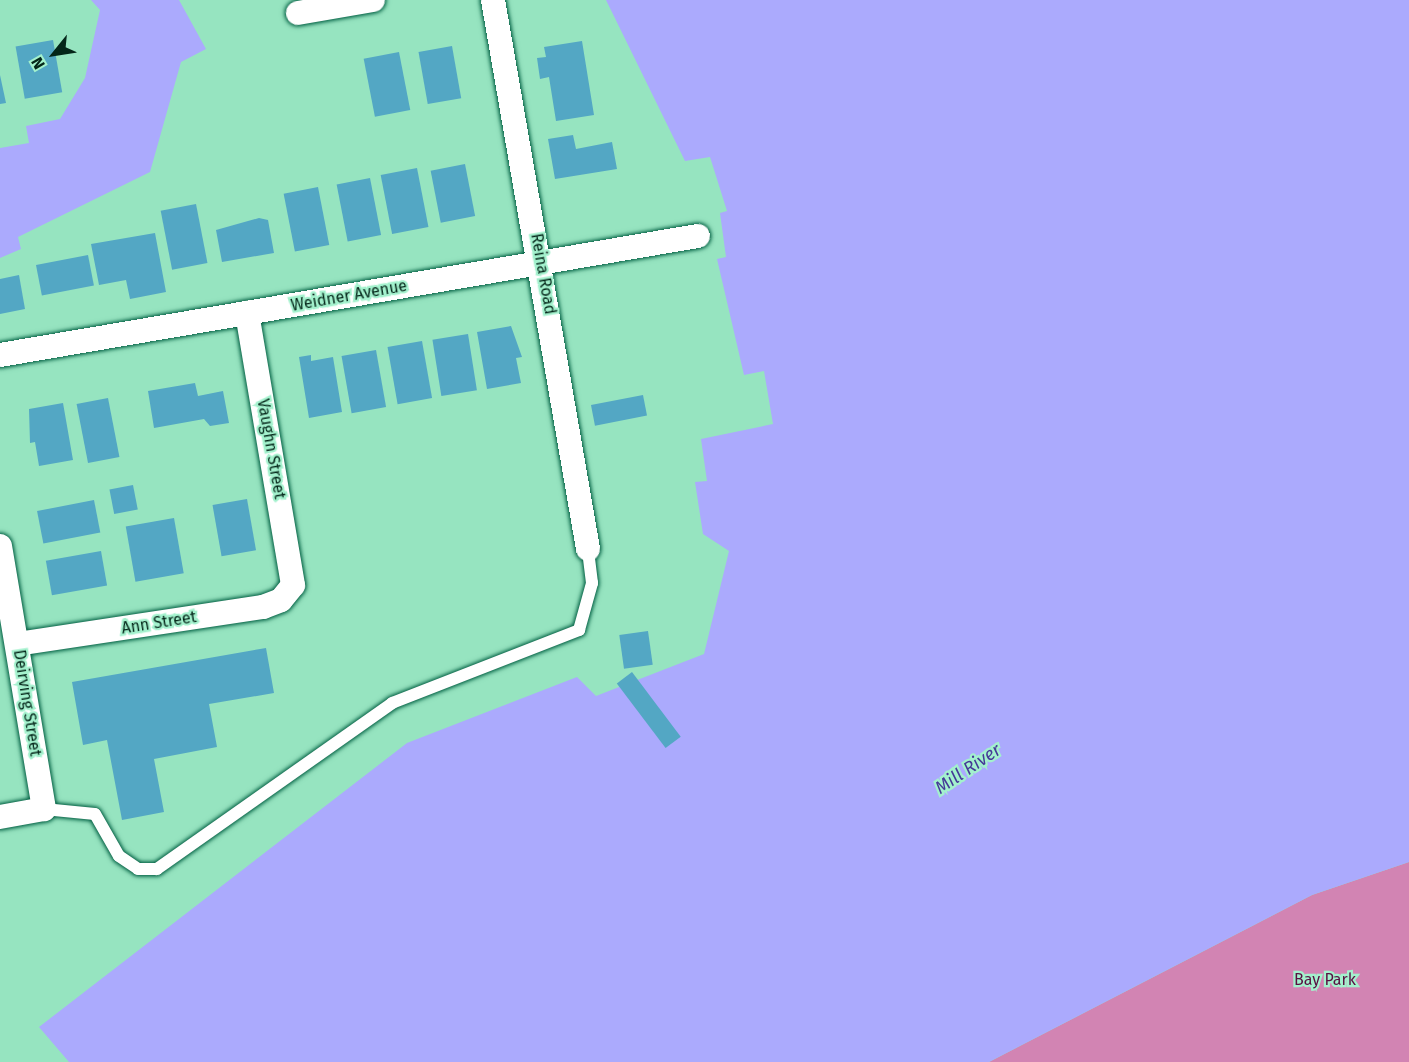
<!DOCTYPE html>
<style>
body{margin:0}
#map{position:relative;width:1409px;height:1062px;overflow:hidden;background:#96e4c0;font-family:"Fira Sans",sans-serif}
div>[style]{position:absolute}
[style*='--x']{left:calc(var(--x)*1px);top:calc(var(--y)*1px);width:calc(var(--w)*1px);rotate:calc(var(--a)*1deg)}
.green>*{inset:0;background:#d284b3}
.water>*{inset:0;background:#abaafd}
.building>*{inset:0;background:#53a7c4;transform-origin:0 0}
.roads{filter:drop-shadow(0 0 2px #015f42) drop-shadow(0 0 2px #015f42)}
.lane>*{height:12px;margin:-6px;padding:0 6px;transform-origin:6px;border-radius:6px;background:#fff}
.street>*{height:24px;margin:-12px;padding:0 12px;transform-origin:12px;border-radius:12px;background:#fff}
span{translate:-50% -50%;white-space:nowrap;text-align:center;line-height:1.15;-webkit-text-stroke:4.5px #a3f1cd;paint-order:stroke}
.street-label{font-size:16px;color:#042619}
.park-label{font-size:16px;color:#580f41}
.water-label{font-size:18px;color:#453997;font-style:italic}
.north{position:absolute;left:24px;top:24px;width:60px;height:60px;-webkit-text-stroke:4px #a3f1cd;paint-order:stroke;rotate:240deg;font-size:16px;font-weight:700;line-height:24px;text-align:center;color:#042619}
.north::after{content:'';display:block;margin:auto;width:21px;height:27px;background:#042619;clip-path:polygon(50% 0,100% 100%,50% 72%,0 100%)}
</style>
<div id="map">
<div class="green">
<i style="clip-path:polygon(1409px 862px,1409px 1062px,989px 1062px,1312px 895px)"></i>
</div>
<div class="water">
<i style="clip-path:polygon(91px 0,179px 0,206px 49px,181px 62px,150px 172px,18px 237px,21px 249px,0 258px,0 148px,29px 143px,26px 126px,60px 119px,85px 78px,100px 10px)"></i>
<i style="clip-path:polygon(606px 0,1409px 0,1409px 862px,1312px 895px,989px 1062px,69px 1062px,39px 1027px,407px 743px,577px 677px,596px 696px,704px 654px,729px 551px,703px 534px,695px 482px,707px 481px,701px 439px,773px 424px,764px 371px,744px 375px,717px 259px,726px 257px,720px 213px,727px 211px,710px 157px,685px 161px)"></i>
</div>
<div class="building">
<i style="left:53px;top:40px;width:53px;height:38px;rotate:80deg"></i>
<i style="clip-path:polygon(582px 41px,594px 115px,556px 121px,549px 77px,540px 79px,537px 58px,546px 57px,544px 47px)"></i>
<i style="left:452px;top:46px;width:53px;height:34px;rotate:80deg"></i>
<i style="left:399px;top:52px;width:59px;height:36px;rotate:79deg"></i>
<i style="clip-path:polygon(0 75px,6px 103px,0 104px)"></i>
<i style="clip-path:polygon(573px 135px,576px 149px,612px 142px,617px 169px,555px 179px,548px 139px)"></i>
<i style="left:465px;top:164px;width:53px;height:35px;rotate:79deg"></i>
<i style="left:417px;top:168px;width:60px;height:37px;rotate:79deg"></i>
<i style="left:370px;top:178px;width:58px;height:34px;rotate:79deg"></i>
<i style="left:318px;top:187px;width:59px;height:35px;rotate:79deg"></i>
<i style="left:196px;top:204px;width:60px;height:36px;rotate:79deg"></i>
<i style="clip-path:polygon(259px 218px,268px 220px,274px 253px,222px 262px,216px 230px)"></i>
<i style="clip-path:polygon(155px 233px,166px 292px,130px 299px,126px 280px,99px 285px,91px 244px)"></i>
<i style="left:88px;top:255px;width:31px;height:53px;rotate:79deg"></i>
<i style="clip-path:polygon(19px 275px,25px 309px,0 314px,0 279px)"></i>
<i style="clip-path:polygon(511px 326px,522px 357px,516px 358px,521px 383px,487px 389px,477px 332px)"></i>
<i style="left:468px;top:334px;width:57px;height:36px;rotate:81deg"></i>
<i style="left:422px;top:341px;width:58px;height:35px;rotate:80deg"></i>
<i style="left:376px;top:350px;width:58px;height:35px;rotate:80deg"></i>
<i style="clip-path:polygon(311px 355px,311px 361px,333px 357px,342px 412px,309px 418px,299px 357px)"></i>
<i style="clip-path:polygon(195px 383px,198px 396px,223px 391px,229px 423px,210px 426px,204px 419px,154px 428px,148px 391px)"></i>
<i style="left:643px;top:395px;width:21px;height:53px;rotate:79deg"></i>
<i style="left:108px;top:398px;width:60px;height:32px;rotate:79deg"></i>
<i style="clip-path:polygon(63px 403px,73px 460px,39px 466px,35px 442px,30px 443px,29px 409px)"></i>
<i style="left:133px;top:485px;width:25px;height:24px;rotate:79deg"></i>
<i style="left:247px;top:499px;width:52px;height:35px;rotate:80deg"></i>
<i style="left:94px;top:500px;width:33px;height:58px;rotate:79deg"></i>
<i style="left:174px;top:518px;width:56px;height:49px;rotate:80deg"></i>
<i style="left:101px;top:551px;width:35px;height:56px;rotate:80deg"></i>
<i style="left:648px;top:631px;width:34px;height:29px;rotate:82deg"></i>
<i style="clip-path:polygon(266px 648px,274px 693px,209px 704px,217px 747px,154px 759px,164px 812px,122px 820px,107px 740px,83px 745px,72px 682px)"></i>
<i style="left:632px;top:672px;width:81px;height:19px;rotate:53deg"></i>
</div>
<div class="roads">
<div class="lane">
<i style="--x:44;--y:809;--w:51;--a:5.6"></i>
<i style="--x:95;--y:814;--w:48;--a:60.3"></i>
<i style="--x:119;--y:856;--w:23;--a:34"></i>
<i style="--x:138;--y:869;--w:19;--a:0"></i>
<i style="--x:157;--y:869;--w:288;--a:-35.2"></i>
<i style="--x:392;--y:703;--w:201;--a:-21.3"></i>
<i style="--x:579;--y:630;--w:49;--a:-74.5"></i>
<i style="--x:592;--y:583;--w:34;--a:-97"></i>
</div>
<div class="street">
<i style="--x:493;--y:0;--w:557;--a:80.18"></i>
<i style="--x:298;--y:13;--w:76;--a:-9.8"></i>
<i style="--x:0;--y:355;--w:708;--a:-9.68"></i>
<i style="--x:0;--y:546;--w:267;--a:80.5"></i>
<i style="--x:44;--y:809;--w:45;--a:169.7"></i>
<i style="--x:17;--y:644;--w:249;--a:-8.6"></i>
<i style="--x:263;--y:607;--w:19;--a:-21"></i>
<i style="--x:281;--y:600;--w:19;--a:-51"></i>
<i style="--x:293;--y:585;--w:276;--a:-99.6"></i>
</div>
</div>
<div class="street-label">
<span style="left:543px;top:274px;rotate:80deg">Reina Road</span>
<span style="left:349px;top:296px;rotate:-10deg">Weidner Avenue</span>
<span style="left:271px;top:449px;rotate:80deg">Vaughn Street</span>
<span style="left:159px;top:623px;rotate:-9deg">Ann Street</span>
<span style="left:27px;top:703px;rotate:81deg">Deirving Street</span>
</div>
<div class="park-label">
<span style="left:1325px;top:980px">Bay Park</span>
</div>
<div class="water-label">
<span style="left:968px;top:769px;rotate:-34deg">Mill River</span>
</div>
<div class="north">N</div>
</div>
